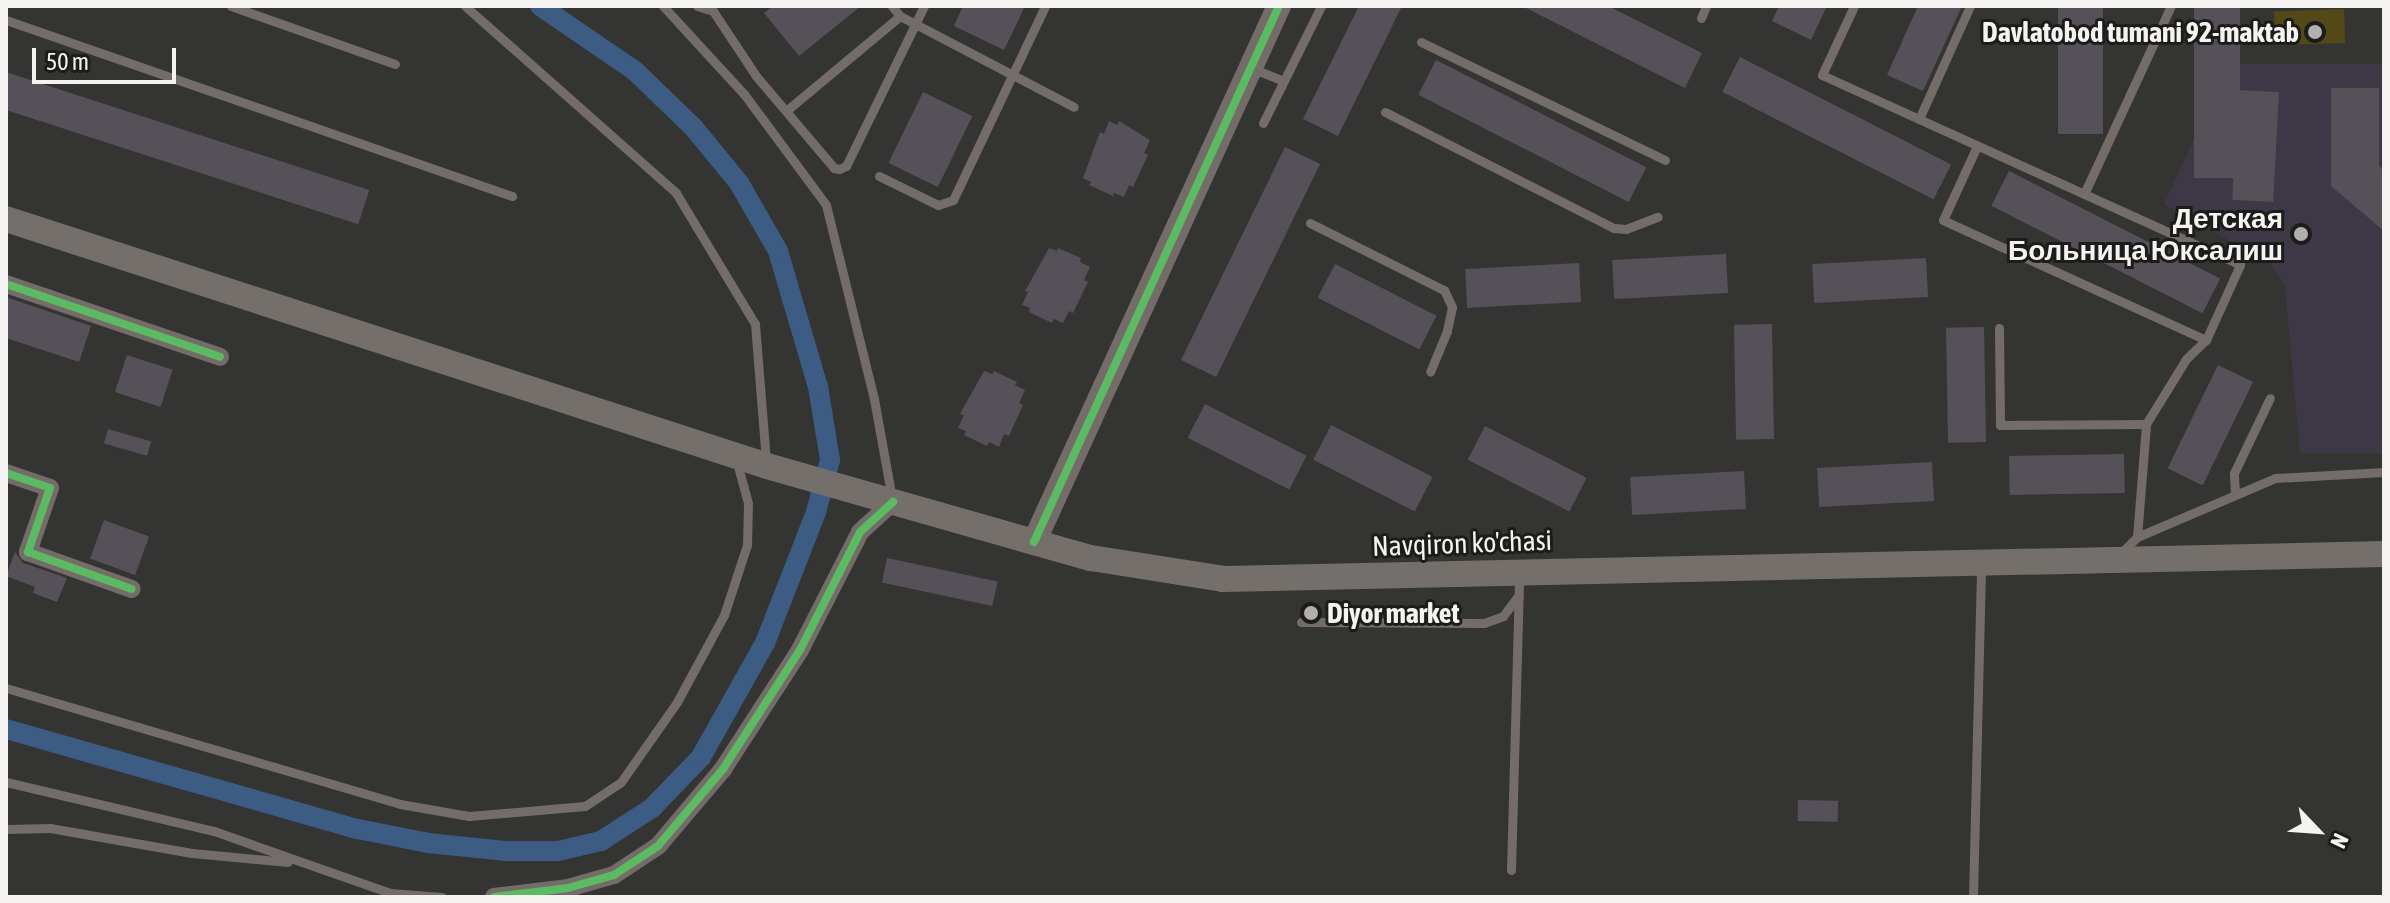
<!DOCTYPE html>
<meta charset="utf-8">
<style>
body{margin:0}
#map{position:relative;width:2390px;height:903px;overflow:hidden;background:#343432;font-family:"Asap Condensed",sans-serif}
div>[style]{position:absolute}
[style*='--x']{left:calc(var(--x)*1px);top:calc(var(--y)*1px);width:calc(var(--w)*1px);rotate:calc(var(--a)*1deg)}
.medical>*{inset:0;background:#3e3746}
.green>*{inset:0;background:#524916;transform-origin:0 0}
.canal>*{height:20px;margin:-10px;padding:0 10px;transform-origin:10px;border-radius:10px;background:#3d5c83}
.building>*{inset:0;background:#565159;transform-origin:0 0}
.service>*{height:9px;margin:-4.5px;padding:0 4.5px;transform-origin:4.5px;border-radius:4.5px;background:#746c69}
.minor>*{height:18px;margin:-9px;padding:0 9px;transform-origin:9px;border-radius:9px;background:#746c69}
.tertiary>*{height:24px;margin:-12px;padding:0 12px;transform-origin:12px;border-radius:12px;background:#746c69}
.secondary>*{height:26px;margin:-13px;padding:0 13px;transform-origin:13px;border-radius:13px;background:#756f6c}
.cycleway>*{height:8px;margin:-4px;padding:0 4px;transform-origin:4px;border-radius:4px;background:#5cba63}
.dots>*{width:22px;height:22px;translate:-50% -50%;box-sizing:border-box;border:4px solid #1c1c1b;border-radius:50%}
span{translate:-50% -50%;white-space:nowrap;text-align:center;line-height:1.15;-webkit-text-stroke:6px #1c1c1b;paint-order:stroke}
.poi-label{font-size:28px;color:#f4f3f1;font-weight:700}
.right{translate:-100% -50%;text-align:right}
.left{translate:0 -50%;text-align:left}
.street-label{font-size:28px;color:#f4f3f1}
.frame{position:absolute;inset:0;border:8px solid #f4f3f1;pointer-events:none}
.north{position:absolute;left:2278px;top:791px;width:80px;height:80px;-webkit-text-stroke:6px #1c1c1b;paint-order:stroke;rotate:115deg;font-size:22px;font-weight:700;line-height:32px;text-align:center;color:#f4f3f1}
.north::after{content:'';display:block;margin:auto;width:28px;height:36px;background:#f4f3f1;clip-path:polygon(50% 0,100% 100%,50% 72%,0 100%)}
.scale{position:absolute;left:32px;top:48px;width:144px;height:36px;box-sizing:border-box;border:4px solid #f4f3f1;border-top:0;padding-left:10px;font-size:24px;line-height:28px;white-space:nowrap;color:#f4f3f1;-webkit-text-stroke:6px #1c1c1b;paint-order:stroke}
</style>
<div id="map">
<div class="medical">
<i style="clip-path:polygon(2228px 64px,2384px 64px,2384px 453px,2300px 453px,2285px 287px,2271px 264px,2164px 204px)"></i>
</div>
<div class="green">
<i style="left:2344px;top:9px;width:34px;height:70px;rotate:88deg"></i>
</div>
<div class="canal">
<i style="--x:6;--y:729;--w:366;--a:15.9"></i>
<i style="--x:358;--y:829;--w:71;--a:11.3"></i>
<i style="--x:428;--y:843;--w:77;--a:5.9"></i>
<i style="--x:505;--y:851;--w:53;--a:0"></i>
<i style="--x:558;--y:851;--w:44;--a:-13.1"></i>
<i style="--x:601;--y:841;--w:61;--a:-32.9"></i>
<i style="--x:652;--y:808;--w:71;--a:-46.1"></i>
<i style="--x:701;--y:757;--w:131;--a:-60.7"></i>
<i style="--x:765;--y:643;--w:141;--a:-68.7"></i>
<i style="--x:816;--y:512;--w:54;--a:-74.9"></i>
<i style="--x:830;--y:460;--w:74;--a:-99.3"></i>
<i style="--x:818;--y:387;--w:142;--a:-106.4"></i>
<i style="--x:778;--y:251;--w:78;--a:-119.8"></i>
<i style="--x:739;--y:183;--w:71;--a:-129.3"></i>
<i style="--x:694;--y:128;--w:82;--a:-136"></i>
<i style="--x:635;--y:71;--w:115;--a:-145.6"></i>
</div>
<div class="building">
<i style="clip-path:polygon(773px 6px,861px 6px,799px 56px,764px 13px)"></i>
<i style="clip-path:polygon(963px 6px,1025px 6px,1004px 50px,954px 26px)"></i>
<i style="clip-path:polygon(1359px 6px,1402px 6px,1338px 136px,1303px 119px)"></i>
<i style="clip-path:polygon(1522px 6px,1608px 6px,1702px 53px,1685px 88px)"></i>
<i style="clip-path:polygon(1779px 6px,1827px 6px,1811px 40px,1772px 21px)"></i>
<i style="clip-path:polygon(1918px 6px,1962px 6px,1923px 91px,1887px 75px)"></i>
<i style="left:2058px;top:6px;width:45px;height:128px"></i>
<i style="left:2194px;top:6px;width:46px;height:172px"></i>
<i style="left:1740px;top:57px;width:237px;height:39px;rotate:27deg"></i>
<i style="left:1436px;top:60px;width:236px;height:39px;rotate:27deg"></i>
<i style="left:6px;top:72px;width:382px;height:36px;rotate:18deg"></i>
<i style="clip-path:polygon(2331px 88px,2379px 88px,2379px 166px,2384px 171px,2384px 231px,2331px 186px)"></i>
<i style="left:2238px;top:90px;width:41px;height:110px;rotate:3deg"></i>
<i style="left:923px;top:92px;width:55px;height:79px;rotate:26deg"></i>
<i style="clip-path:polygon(1109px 121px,1117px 125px,1119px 121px,1150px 140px,1144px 153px,1148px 155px,1133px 187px,1129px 185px,1124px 197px,1114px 193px,1113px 196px,1089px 185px,1091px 182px,1083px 178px,1100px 132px,1104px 134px)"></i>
<i style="left:1285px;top:147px;width:39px;height:237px;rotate:26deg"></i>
<i style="left:2009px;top:171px;width:237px;height:39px;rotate:27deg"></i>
<i style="clip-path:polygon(1049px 248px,1057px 251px,1058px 248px,1081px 258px,1080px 262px,1090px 267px,1084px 280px,1088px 282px,1073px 313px,1069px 311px,1063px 323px,1054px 319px,1052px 323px,1029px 312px,1030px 308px,1022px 305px,1028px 292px,1025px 291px)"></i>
<i style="left:1726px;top:254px;width:39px;height:114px;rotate:87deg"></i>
<i style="left:1926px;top:258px;width:39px;height:114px;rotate:87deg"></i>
<i style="left:1579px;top:263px;width:39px;height:114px;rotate:87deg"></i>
<i style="left:1335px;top:264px;width:114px;height:38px;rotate:27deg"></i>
<i style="clip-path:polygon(6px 297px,91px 326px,79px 362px,6px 338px)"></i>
<i style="left:1772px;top:324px;width:115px;height:38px;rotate:89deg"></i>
<i style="left:1984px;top:327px;width:115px;height:38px;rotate:89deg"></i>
<i style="left:127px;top:355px;width:48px;height:39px;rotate:18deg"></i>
<i style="left:2218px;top:365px;width:39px;height:115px;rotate:26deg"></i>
<i style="clip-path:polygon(984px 371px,992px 374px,994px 371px,1017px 382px,1015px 385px,1025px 390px,1019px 403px,1023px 405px,1009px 436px,1004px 434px,999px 447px,989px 442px,987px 446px,964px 435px,966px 431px,958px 428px,964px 415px,960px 414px)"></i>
<i style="left:1205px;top:404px;width:114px;height:38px;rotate:27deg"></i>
<i style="left:1331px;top:425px;width:114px;height:39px;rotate:27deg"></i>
<i style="left:1485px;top:426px;width:114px;height:38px;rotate:27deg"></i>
<i style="left:108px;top:429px;width:45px;height:15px;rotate:16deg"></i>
<i style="left:2124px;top:454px;width:39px;height:115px;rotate:89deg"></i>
<i style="left:1932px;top:462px;width:39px;height:115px;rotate:87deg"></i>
<i style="left:1744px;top:471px;width:38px;height:114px;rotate:87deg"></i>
<i style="left:104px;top:520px;width:48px;height:41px;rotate:20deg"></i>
<i style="clip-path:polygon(15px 552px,23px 563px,67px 578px,57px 602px,33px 593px,35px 587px,6px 576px)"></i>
<i style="left:887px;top:558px;width:113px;height:25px;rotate:12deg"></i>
<i style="left:1798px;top:800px;width:40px;height:21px;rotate:1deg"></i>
</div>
<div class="service">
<i style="--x:231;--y:6;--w:174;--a:19.5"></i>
<i style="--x:465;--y:6;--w:282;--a:41.5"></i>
<i style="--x:676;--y:193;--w:153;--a:58.9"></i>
<i style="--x:755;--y:324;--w:138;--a:85.4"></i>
<i style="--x:663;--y:6;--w:120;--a:47.4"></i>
<i style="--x:744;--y:94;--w:138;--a:53.5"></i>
<i style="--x:826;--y:205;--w:200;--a:76.1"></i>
<i style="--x:874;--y:399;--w:102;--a:79.8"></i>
<i style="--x:697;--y:6;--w:17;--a:17"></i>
<i style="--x:713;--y:11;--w:78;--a:56.5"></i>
<i style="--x:756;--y:76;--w:121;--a:49.7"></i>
<i style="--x:834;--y:168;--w:5;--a:11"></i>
<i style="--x:839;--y:169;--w:8;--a:-23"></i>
<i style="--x:846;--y:166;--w:178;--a:-64"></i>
<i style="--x:1854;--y:6;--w:76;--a:114.9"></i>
<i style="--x:1822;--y:75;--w:459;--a:24.4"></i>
<i style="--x:2240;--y:265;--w:82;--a:114.4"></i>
<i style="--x:2206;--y:340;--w:289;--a:-155.5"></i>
<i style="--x:1943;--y:220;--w:81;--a:-65.3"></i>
<i style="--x:900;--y:16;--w:196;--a:27.6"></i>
<i style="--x:1701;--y:18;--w:13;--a:-67"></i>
<i style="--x:6;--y:20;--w:536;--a:19.18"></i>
<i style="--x:1421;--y:42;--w:271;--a:25.8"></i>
<i style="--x:1254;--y:69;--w:32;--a:22"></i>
<i style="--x:786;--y:111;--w:148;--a:-39.8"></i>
<i style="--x:900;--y:16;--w:13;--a:-129"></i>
<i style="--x:1385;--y:112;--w:257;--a:26.9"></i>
<i style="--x:1614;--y:228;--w:12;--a:5"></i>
<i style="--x:1626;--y:229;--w:34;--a:-21"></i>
<i style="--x:1919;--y:119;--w:124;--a:-65.7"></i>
<i style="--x:1263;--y:123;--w:131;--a:-63.6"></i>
<i style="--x:879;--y:176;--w:66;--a:26.2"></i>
<i style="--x:938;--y:205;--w:16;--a:-18"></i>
<i style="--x:953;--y:200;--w:215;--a:-64.6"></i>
<i style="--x:2084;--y:194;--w:207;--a:-65.2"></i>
<i style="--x:1310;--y:223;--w:150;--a:26.6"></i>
<i style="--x:1444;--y:290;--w:19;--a:65"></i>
<i style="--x:1452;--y:307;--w:25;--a:102"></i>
<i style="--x:1447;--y:331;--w:44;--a:112.5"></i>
<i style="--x:1999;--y:328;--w:97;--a:89.4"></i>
<i style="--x:2000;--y:425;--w:146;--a:-0.4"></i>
<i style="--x:2235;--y:494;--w:21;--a:-93"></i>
<i style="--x:2234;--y:473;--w:83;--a:-64.4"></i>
<i style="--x:2137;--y:537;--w:113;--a:-85.4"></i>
<i style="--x:2146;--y:424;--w:76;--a:-58.4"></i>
<i style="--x:2186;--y:359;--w:28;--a:-44"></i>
<i style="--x:2119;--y:555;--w:25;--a:-45"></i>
<i style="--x:2137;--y:537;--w:150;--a:-23.1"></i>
<i style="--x:2275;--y:478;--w:109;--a:-3.2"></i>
<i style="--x:1301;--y:622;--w:183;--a:0.3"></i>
<i style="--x:1484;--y:623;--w:20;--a:-20"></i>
<i style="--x:1503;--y:616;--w:26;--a:-53"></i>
<i style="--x:6;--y:688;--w:411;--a:16.4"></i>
<i style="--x:400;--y:804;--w:70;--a:9.9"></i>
<i style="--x:469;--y:816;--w:116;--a:-4.9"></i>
<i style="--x:585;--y:806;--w:43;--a:-33.7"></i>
<i style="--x:621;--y:782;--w:98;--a:-55"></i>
<i style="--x:677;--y:702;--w:99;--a:-61.6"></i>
<i style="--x:724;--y:615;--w:74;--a:-71.8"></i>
<i style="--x:747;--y:545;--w:42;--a:-88.6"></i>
<i style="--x:748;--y:503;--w:46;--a:-105.3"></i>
<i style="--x:6;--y:782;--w:214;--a:13.3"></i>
<i style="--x:214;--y:831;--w:187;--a:19.4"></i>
<i style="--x:390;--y:893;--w:52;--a:4.4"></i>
<i style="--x:6;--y:829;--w:44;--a:-1.3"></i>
<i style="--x:50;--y:828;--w:144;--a:10"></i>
<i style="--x:192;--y:853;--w:96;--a:5.4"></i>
<i style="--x:1511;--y:870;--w:293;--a:-88.4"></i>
<i style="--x:1973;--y:897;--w:333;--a:-88.6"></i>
</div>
<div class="minor">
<i style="--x:6;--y:284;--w:226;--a:18.8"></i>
<i style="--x:6;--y:473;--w:46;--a:18.8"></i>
<i style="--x:50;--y:488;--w:68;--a:109"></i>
<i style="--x:28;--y:552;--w:110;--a:19.6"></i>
<i style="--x:494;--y:897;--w:75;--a:-6.9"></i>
<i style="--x:568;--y:888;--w:48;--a:-15.8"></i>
<i style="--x:614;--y:875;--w:53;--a:-33.4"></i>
<i style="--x:658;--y:846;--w:101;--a:-49.8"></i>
<i style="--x:723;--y:769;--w:142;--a:-57.1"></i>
<i style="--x:800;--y:650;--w:132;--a:-63"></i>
<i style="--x:860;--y:532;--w:45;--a:-42.3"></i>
</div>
<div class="tertiary">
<i style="--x:1034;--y:542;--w:589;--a:-65.44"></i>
</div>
<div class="secondary">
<i style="--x:6;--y:219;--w:800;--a:17.98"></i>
<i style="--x:767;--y:466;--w:337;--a:15.9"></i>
<i style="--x:1091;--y:558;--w:134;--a:9"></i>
<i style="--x:1223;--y:579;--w:1161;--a:-1.23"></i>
</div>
<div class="cycleway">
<i style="--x:6;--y:284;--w:226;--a:18.8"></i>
<i style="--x:6;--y:473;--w:46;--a:18.8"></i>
<i style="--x:50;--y:488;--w:68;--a:109"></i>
<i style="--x:28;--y:552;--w:110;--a:19.6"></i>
<i style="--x:1034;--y:542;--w:589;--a:-65.44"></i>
<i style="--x:494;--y:897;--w:75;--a:-6.9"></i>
<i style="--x:568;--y:888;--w:48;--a:-15.8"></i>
<i style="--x:614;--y:875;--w:53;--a:-33.4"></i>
<i style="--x:658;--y:846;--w:101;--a:-49.8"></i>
<i style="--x:723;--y:769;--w:142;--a:-57.1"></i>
<i style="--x:800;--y:650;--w:132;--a:-63"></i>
<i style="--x:860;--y:532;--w:45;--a:-42.3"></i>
</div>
<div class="dots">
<i style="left:2315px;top:32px;background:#b1b0ae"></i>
<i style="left:2301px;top:234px;background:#b1b0ae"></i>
<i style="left:1311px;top:613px;background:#b1b0ae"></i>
</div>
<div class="poi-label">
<span class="right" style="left:2299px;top:32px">Davlatobod tumani 92-maktab</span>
<span class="right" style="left:2283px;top:234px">Детская<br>Больница Юксалиш</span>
<span class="left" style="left:1327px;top:613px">Diyor market</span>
</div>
<div class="street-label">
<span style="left:1462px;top:543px;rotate:-2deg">Navqiron ko'chasi</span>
</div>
<div class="frame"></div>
<div class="north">N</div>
<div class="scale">50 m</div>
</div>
